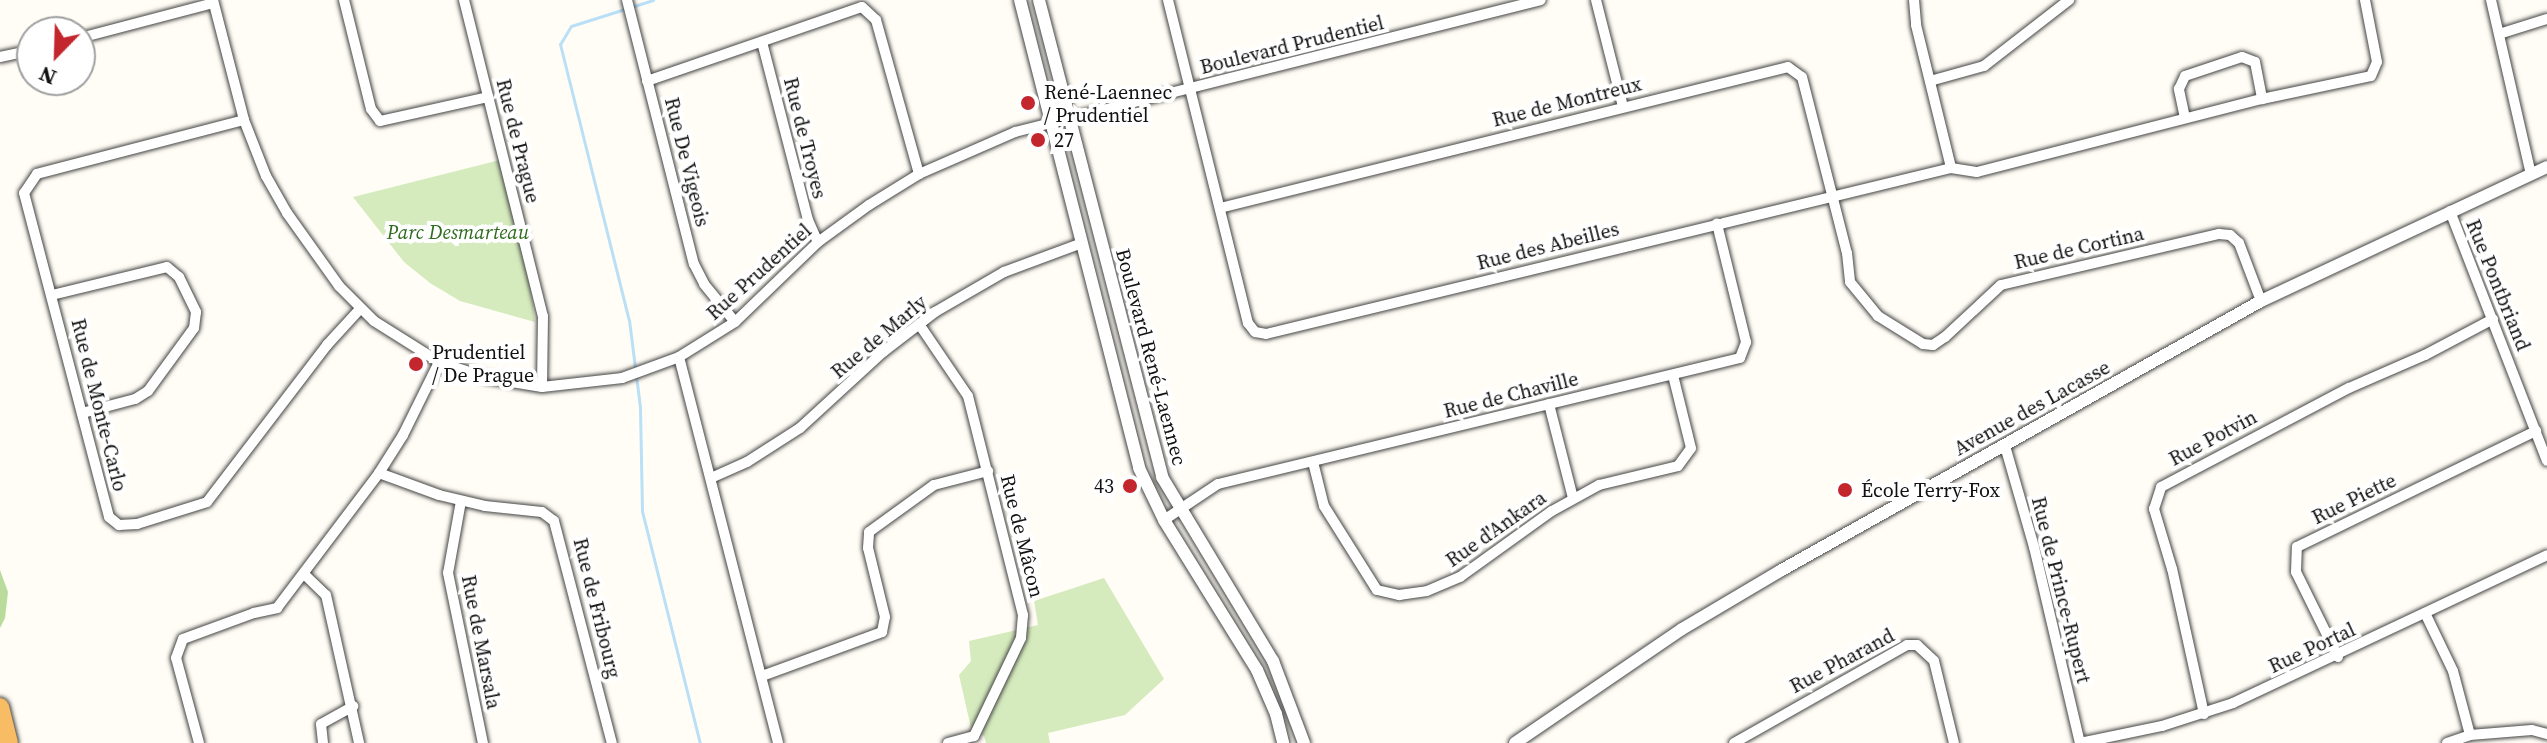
<!DOCTYPE html>
<meta charset="utf-8">
<style>
body{margin:0}
#map{position:relative;width:2547px;height:743px;overflow:hidden;background:#fffdf5;font-family:"Source Serif 4",serif}
div>[style]{position:absolute}
[style*='--x']{left:calc(var(--x)*1px);top:calc(var(--y)*1px);width:calc(var(--w)*1px);rotate:calc(var(--a)*1deg)}
.green>*{inset:0;background:#d5ebbd}
.forest>*{inset:0;background:#b9dc9c}
.stream>*{height:3px;margin:-1.5px;padding:0 1.5px;transform-origin:1.5px;border-radius:1.5px;background:#b9e0f7}
.roads{filter:drop-shadow(0 0 2px #444) drop-shadow(0 0 2px #444)}
.minor>*{height:10px;margin:-5px;padding:0 5px;transform-origin:5px;border-radius:5px;background:#fff}
.tertiary>*{height:12px;margin:-6px;padding:0 6px;transform-origin:6px;border-radius:6px;background:#fff}
.trunk>*{height:18px;margin:-9px;padding:0 9px;transform-origin:9px;border-radius:9px;background:#f7bc64}
.dots>*{width:22px;height:22px;translate:-50% -50%;box-sizing:border-box;border:4px solid #fff;border-radius:50%}
span{translate:-50% -50%;white-space:nowrap;text-align:center;line-height:1.15;-webkit-text-stroke:8px #fff;paint-order:stroke}
.street-label{font-size:20px;color:#111}
.poi-label{font-size:20px;color:#111}
.left{translate:0 -50%;text-align:left}
.right{translate:-100% -50%;text-align:right}
.park-label{font-size:20px;color:#2f6b1f;font-style:italic}
.north{position:absolute;left:16px;top:16px;width:80px;height:80px;box-sizing:border-box;background:#fff;border:2px solid #a0a0a0;border-radius:50%;rotate:203deg;font-size:22px;font-weight:700;line-height:32px;text-align:center;color:#111}
.north::after{content:'';display:block;margin:auto;width:28px;height:36px;background:#c4262e;clip-path:polygon(50% 0,100% 100%,50% 72%,0 100%)}
</style>
<div id="map">
<div class="green">
<i style="clip-path:polygon(500px 160px,530px 283px,535px 322px,460px 301px,430px 283px,404px 262px,353px 197px)"></i>
<i style="clip-path:polygon(1104px 578px,1164px 679px,1125px 715px,1048px 733px,1050px 743px,986px 743px,984px 736px,971px 728px,959px 675px,971px 661px,969px 641px,1038px 625px,1034px 601px)"></i>
</div>
<div class="forest">
<i style="clip-path:polygon(0 570px,8px 592px,5px 618px,0 628px)"></i>
</div>
<div class="stream">
<i style="--x:653;--y:0;--w:86;--a:162.4"></i>
<i style="--x:571;--y:26;--w:21;--a:121"></i>
<i style="--x:560;--y:44;--w:284;--a:76"></i>
<i style="--x:629;--y:320;--w:88;--a:82.8"></i>
<i style="--x:640;--y:407;--w:104;--a:88.9"></i>
<i style="--x:642;--y:511;--w:239;--a:76"></i>
</div>
<div class="roads">
<div class="minor">
<i style="--x:213;--y:0;--w:124;--a:75.5"></i>
<i style="--x:244;--y:120;--w:60;--a:68.6"></i>
<i style="--x:266;--y:176;--w:43;--a:60.4"></i>
<i style="--x:287;--y:213;--w:90;--a:54.5"></i>
<i style="--x:339;--y:286;--w:49;--a:45"></i>
<i style="--x:374;--y:321;--w:77;--a:32.2"></i>
<i style="--x:439;--y:362;--w:51;--a:18.4"></i>
<i style="--x:487;--y:378;--w:56;--a:9.3"></i>
<i style="--x:542;--y:387;--w:81;--a:-6.4"></i>
<i style="--x:622;--y:378;--w:61;--a:-20.2"></i>
<i style="--x:679;--y:357;--w:66;--a:-32"></i>
<i style="--x:735;--y:322;--w:115;--a:-43.9"></i>
<i style="--x:818;--y:242;--w:63;--a:-36"></i>
<i style="--x:869;--y:205;--w:59;--a:-31.8"></i>
<i style="--x:919;--y:174;--w:105;--a:-23.6"></i>
<i style="--x:1015;--y:132;--w:542;--a:-14.09"></i>
<i style="--x:344;--y:0;--w:112;--a:76.1"></i>
<i style="--x:371;--y:109;--w:15;--a:53"></i>
<i style="--x:380;--y:121;--w:111;--a:-12.5"></i>
<i style="--x:464;--y:0;--w:326;--a:76"></i>
<i style="--x:543;--y:316;--w:71;--a:90.8"></i>
<i style="--x:627;--y:0;--w:272;--a:75.8"></i>
<i style="--x:694;--y:264;--w:22;--a:63"></i>
<i style="--x:704;--y:284;--w:49;--a:50.8"></i>
<i style="--x:1168;--y:0;--w:333;--a:76.1"></i>
<i style="--x:1248;--y:323;--w:11;--a:52"></i>
<i style="--x:1255;--y:332;--w:11;--a:10"></i>
<i style="--x:1266;--y:334;--w:705;--a:-13.62"></i>
<i style="--x:1951;--y:168;--w:26;--a:9"></i>
<i style="--x:1977;--y:172;--w:294;--a:-14.4"></i>
<i style="--x:2262;--y:99;--w:111;--a:-11.9"></i>
<i style="--x:2371;--y:76;--w:15;--a:-67"></i>
<i style="--x:2377;--y:62;--w:63;--a:-101"></i>
<i style="--x:1596;--y:0;--w:110;--a:75.8"></i>
<i style="--x:1914;--y:0;--w:25;--a:85"></i>
<i style="--x:1916;--y:25;--w:147;--a:76.2"></i>
<i style="--x:2491;--y:0;--w:179;--a:77.1"></i>
<i style="--x:2499;--y:34;--w:50;--a:-17.4"></i>
<i style="--x:80;--y:38;--w:138;--a:-14.7"></i>
<i style="--x:762;--y:42;--w:184;--a:75.5"></i>
<i style="--x:808;--y:220;--w:24;--a:66"></i>
<i style="--x:0;--y:57;--w:33;--a:-12"></i>
<i style="--x:647;--y:81;--w:227;--a:-19"></i>
<i style="--x:862;--y:7;--w:19;--a:43"></i>
<i style="--x:876;--y:20;--w:160;--a:74.4"></i>
<i style="--x:1930;--y:81;--w:56;--a:-15.5"></i>
<i style="--x:1984;--y:66;--w:108;--a:-37.8"></i>
<i style="--x:2185;--y:118;--w:30;--a:-102"></i>
<i style="--x:2179;--y:89;--w:14;--a:-65"></i>
<i style="--x:2185;--y:76;--w:60;--a:-18.4"></i>
<i style="--x:2242;--y:57;--w:14;--a:21"></i>
<i style="--x:2255;--y:62;--w:38;--a:79"></i>
<i style="--x:244;--y:120;--w:214;--a:165.4"></i>
<i style="--x:37;--y:174;--w:23;--a:124"></i>
<i style="--x:24;--y:193;--w:335;--a:75.3"></i>
<i style="--x:109;--y:517;--w:13;--a:39"></i>
<i style="--x:119;--y:525;--w:18;--a:-3"></i>
<i style="--x:137;--y:524;--w:73;--a:-17.4"></i>
<i style="--x:207;--y:502;--w:198;--a:-52.6"></i>
<i style="--x:327;--y:345;--w:49;--a:-47.5"></i>
<i style="--x:1220;--y:208;--w:585;--a:-13.94"></i>
<i style="--x:1788;--y:67;--w:17;--a:36"></i>
<i style="--x:1802;--y:77;--w:182;--a:75.7"></i>
<i style="--x:1847;--y:253;--w:29;--a:84"></i>
<i style="--x:1850;--y:282;--w:44;--a:50.5"></i>
<i style="--x:1878;--y:316;--w:53;--a:31.9"></i>
<i style="--x:1923;--y:344;--w:10;--a:6"></i>
<i style="--x:1933;--y:345;--w:14;--a:-34"></i>
<i style="--x:1945;--y:337;--w:76;--a:-42.9"></i>
<i style="--x:2001;--y:285;--w:224;--a:-13.2"></i>
<i style="--x:2219;--y:234;--w:11;--a:5"></i>
<i style="--x:2230;--y:235;--w:12;--a:42"></i>
<i style="--x:2239;--y:243;--w:62;--a:69.2"></i>
<i style="--x:2450;--y:211;--w:268;--a:68.8"></i>
<i style="--x:52;--y:295;--w:118;--a:-13.7"></i>
<i style="--x:167;--y:267;--w:16;--a:40"></i>
<i style="--x:179;--y:277;--w:39;--a:64"></i>
<i style="--x:196;--y:312;--w:16;--a:97"></i>
<i style="--x:194;--y:328;--w:78;--a:126.1"></i>
<i style="--x:148;--y:391;--w:15;--a:148"></i>
<i style="--x:135;--y:399;--w:55;--a:165.2"></i>
<i style="--x:919;--y:324;--w:87;--a:55.8"></i>
<i style="--x:968;--y:396;--w:226;--a:75.9"></i>
<i style="--x:1023;--y:615;--w:23;--a:95"></i>
<i style="--x:1021;--y:638;--w:109;--a:115.6"></i>
<i style="--x:974;--y:736;--w:27;--a:165"></i>
<i style="--x:679;--y:357;--w:398;--a:75.6"></i>
<i style="--x:1549;--y:404;--w:97;--a:75.7"></i>
<i style="--x:2005;--y:446;--w:105;--a:74"></i>
<i style="--x:2034;--y:547;--w:201;--a:76.8"></i>
<i style="--x:2080;--y:743;--w:84;--a:-11.7"></i>
<i style="--x:2162;--y:726;--w:75;--a:-17.9"></i>
<i style="--x:2233;--y:703;--w:347;--a:-25.2"></i>
<i style="--x:1313;--y:462;--w:45;--a:76"></i>
<i style="--x:1324;--y:506;--w:99;--a:57.8"></i>
<i style="--x:1377;--y:590;--w:23;--a:13"></i>
<i style="--x:1399;--y:595;--w:28;--a:-8"></i>
<i style="--x:1427;--y:591;--w:36;--a:-23"></i>
<i style="--x:1460;--y:577;--w:113;--a:-35.7"></i>
<i style="--x:1552;--y:511;--w:54;--a:-29"></i>
<i style="--x:1599;--y:485;--w:81;--a:-13.5"></i>
<i style="--x:1678;--y:466;--w:22;--a:-54"></i>
<i style="--x:1691;--y:448;--w:75;--a:-103.9"></i>
<i style="--x:379;--y:473;--w:64;--a:20.1"></i>
<i style="--x:439;--y:495;--w:47;--a:13.4"></i>
<i style="--x:485;--y:506;--w:57;--a:6"></i>
<i style="--x:542;--y:512;--w:15;--a:37"></i>
<i style="--x:554;--y:521;--w:229;--a:75.4"></i>
<i style="--x:711;--y:478;--w:39;--a:-24"></i>
<i style="--x:747;--y:462;--w:63;--a:-32.7"></i>
<i style="--x:800;--y:428;--w:113;--a:-42.5"></i>
<i style="--x:883;--y:352;--w:66;--a:-37.6"></i>
<i style="--x:935;--y:312;--w:80;--a:-30.1"></i>
<i style="--x:1004;--y:272;--w:83;--a:-20.4"></i>
<i style="--x:461;--y:501;--w:73;--a:100.2"></i>
<i style="--x:448;--y:573;--w:174;--a:78.4"></i>
<i style="--x:1164;--y:520;--w:65;--a:-33.7"></i>
<i style="--x:1218;--y:484;--w:537;--a:-13.57"></i>
<i style="--x:1740;--y:358;--w:17;--a:-69"></i>
<i style="--x:1746;--y:342;--w:122;--a:-103.8"></i>
<i style="--x:304;--y:574;--w:30;--a:44"></i>
<i style="--x:326;--y:595;--w:152;--a:77.4"></i>
<i style="--x:2425;--y:613;--w:64;--a:64.2"></i>
<i style="--x:2453;--y:671;--w:66;--a:75.1"></i>
<i style="--x:2338;--y:657;--w:95;--a:-116.3"></i>
<i style="--x:2296;--y:572;--w:25;--a:-88"></i>
<i style="--x:2297;--y:547;--w:266;--a:-25.9"></i>
<i style="--x:762;--y:676;--w:128;--a:-20.1"></i>
<i style="--x:882;--y:632;--w:15;--a:-79"></i>
<i style="--x:885;--y:617;--w:71;--a:-103.8"></i>
<i style="--x:868;--y:548;--w:16;--a:-86"></i>
<i style="--x:869;--y:532;--w:80;--a:-35.9"></i>
<i style="--x:934;--y:485;--w:56;--a:-14.5"></i>
<i style="--x:2204;--y:714;--w:148;--a:-102.4"></i>
<i style="--x:2172;--y:569;--w:63;--a:-106.7"></i>
<i style="--x:2154;--y:509;--w:23;--a:-72"></i>
<i style="--x:2161;--y:487;--w:212;--a:-27.8"></i>
<i style="--x:2349;--y:388;--w:83;--a:-23.5"></i>
<i style="--x:2425;--y:355;--w:77;--a:-27.9"></i>
<i style="--x:199;--y:743;--w:88;--a:-105.1"></i>
<i style="--x:176;--y:658;--w:20;--a:-70"></i>
<i style="--x:183;--y:639;--w:76;--a:-20.1"></i>
<i style="--x:254;--y:613;--w:24;--a:-12"></i>
<i style="--x:277;--y:608;--w:169;--a:-52.9"></i>
<i style="--x:379;--y:473;--w:45;--a:-57.7"></i>
<i style="--x:403;--y:435;--w:81;--a:-63.7"></i>
<i style="--x:323;--y:743;--w:19;--a:-96"></i>
<i style="--x:321;--y:724;--w:37;--a:-29"></i>
<i style="--x:1734;--y:743;--w:199;--a:-29.5"></i>
<i style="--x:1907;--y:645;--w:10;--a:0"></i>
<i style="--x:1917;--y:645;--w:23;--a:43"></i>
<i style="--x:1934;--y:661;--w:84;--a:76.3"></i>
<i style="--x:2447;--y:743;--w:24;--a:-19"></i>
<i style="--x:2470;--y:735;--w:62;--a:-4.6"></i>
<i style="--x:2532;--y:730;--w:16;--a:15"></i>
</div>
<div class="tertiary">
<i style="--x:1020;--y:0;--w:483;--a:75.7"></i>
<i style="--x:1139;--y:468;--w:58;--a:64.3"></i>
<i style="--x:1164;--y:520;--w:176;--a:58.2"></i>
<i style="--x:1257;--y:670;--w:48;--a:66.6"></i>
<i style="--x:1276;--y:714;--w:30;--a:76"></i>
<i style="--x:1039;--y:0;--w:493;--a:75.5"></i>
<i style="--x:1162;--y:477;--w:215;--a:58.9"></i>
<i style="--x:1273;--y:661;--w:88;--a:69.3"></i>
<i style="--x:1515;--y:743;--w:202;--a:-34.3"></i>
<i style="--x:1682;--y:629;--w:114;--a:-30.6"></i>
<i style="--x:1780;--y:571;--w:552;--a:-29.31"></i>
<i style="--x:2261;--y:301;--w:316;--a:-25.1"></i>
</div>
<div class="trunk">
<i style="--x:0;--y:707;--w:37;--a:76"></i>
</div>
</div>
<div class="dots">
<i style="left:1028px;top:103px;background:#c4262e"></i>
<i style="left:1038px;top:140px;background:#c4262e"></i>
<i style="left:416px;top:364px;background:#c4262e"></i>
<i style="left:1130px;top:486px;background:#c4262e"></i>
<i style="left:1845px;top:490px;background:#c4262e"></i>
</div>
<div class="street-label">
<span style="left:1292px;top:45px;rotate:-14deg">Boulevard Prudentiel</span>
<span style="left:1567px;top:102px;rotate:-14deg">Rue de Montreux</span>
<span style="left:805px;top:138px;rotate:76deg">Rue de Troyes</span>
<span style="left:518px;top:141px;rotate:76deg">Rue de Prague</span>
<span style="left:687px;top:162px;rotate:76deg">Rue De Vigeois</span>
<span style="left:1548px;top:246px;rotate:-14deg">Rue des Abeilles</span>
<span style="left:2079px;top:248px;rotate:-13deg">Rue de Cortina</span>
<span style="left:759px;top:272px;rotate:-42deg">Rue Prudentiel</span>
<span style="left:2498px;top:285px;rotate:68deg">Rue Pontbriand</span>
<span style="left:879px;top:337px;rotate:-40deg">Rue de Marly</span>
<span style="left:1151px;top:357px;rotate:75deg">Boulevard René-Laennec</span>
<span style="left:1511px;top:395px;rotate:-14deg">Rue de Chaville</span>
<span style="left:99px;top:405px;rotate:76deg">Rue de Monte-Carlo</span>
<span style="left:2032px;top:408px;rotate:-29deg">Avenue des Lacasse</span>
<span style="left:2213px;top:438px;rotate:-28deg">Rue Potvin</span>
<span style="left:2354px;top:499px;rotate:-26deg">Rue Piette</span>
<span style="left:1496px;top:529px;rotate:-35deg">Rue d'Ankara</span>
<span style="left:1022px;top:536px;rotate:76deg">Rue de Mâcon</span>
<span style="left:2061px;top:590px;rotate:76deg">Rue de Prince-Rupert</span>
<span style="left:597px;top:608px;rotate:76deg">Rue de Fribourg</span>
<span style="left:481px;top:642px;rotate:79deg">Rue de Marsala</span>
<span style="left:2312px;top:648px;rotate:-25deg">Rue Portal</span>
<span style="left:1842px;top:661px;rotate:-28deg">Rue Pharand</span>
</div>
<div class="poi-label">
<span class="left" style="left:1044px;top:104px">René-Laennec<br>/ Prudentiel</span>
<span class="left" style="left:1054px;top:140px">27</span>
<span class="left" style="left:432px;top:364px">Prudentiel<br>/ De Prague</span>
<span class="right" style="left:1114px;top:486px">43</span>
<span class="left" style="left:1861px;top:490px">École Terry-Fox</span>
</div>
<div class="park-label">
<span style="left:458px;top:232px">Parc Desmarteau</span>
</div>
<div class="north">N</div>
</div>
